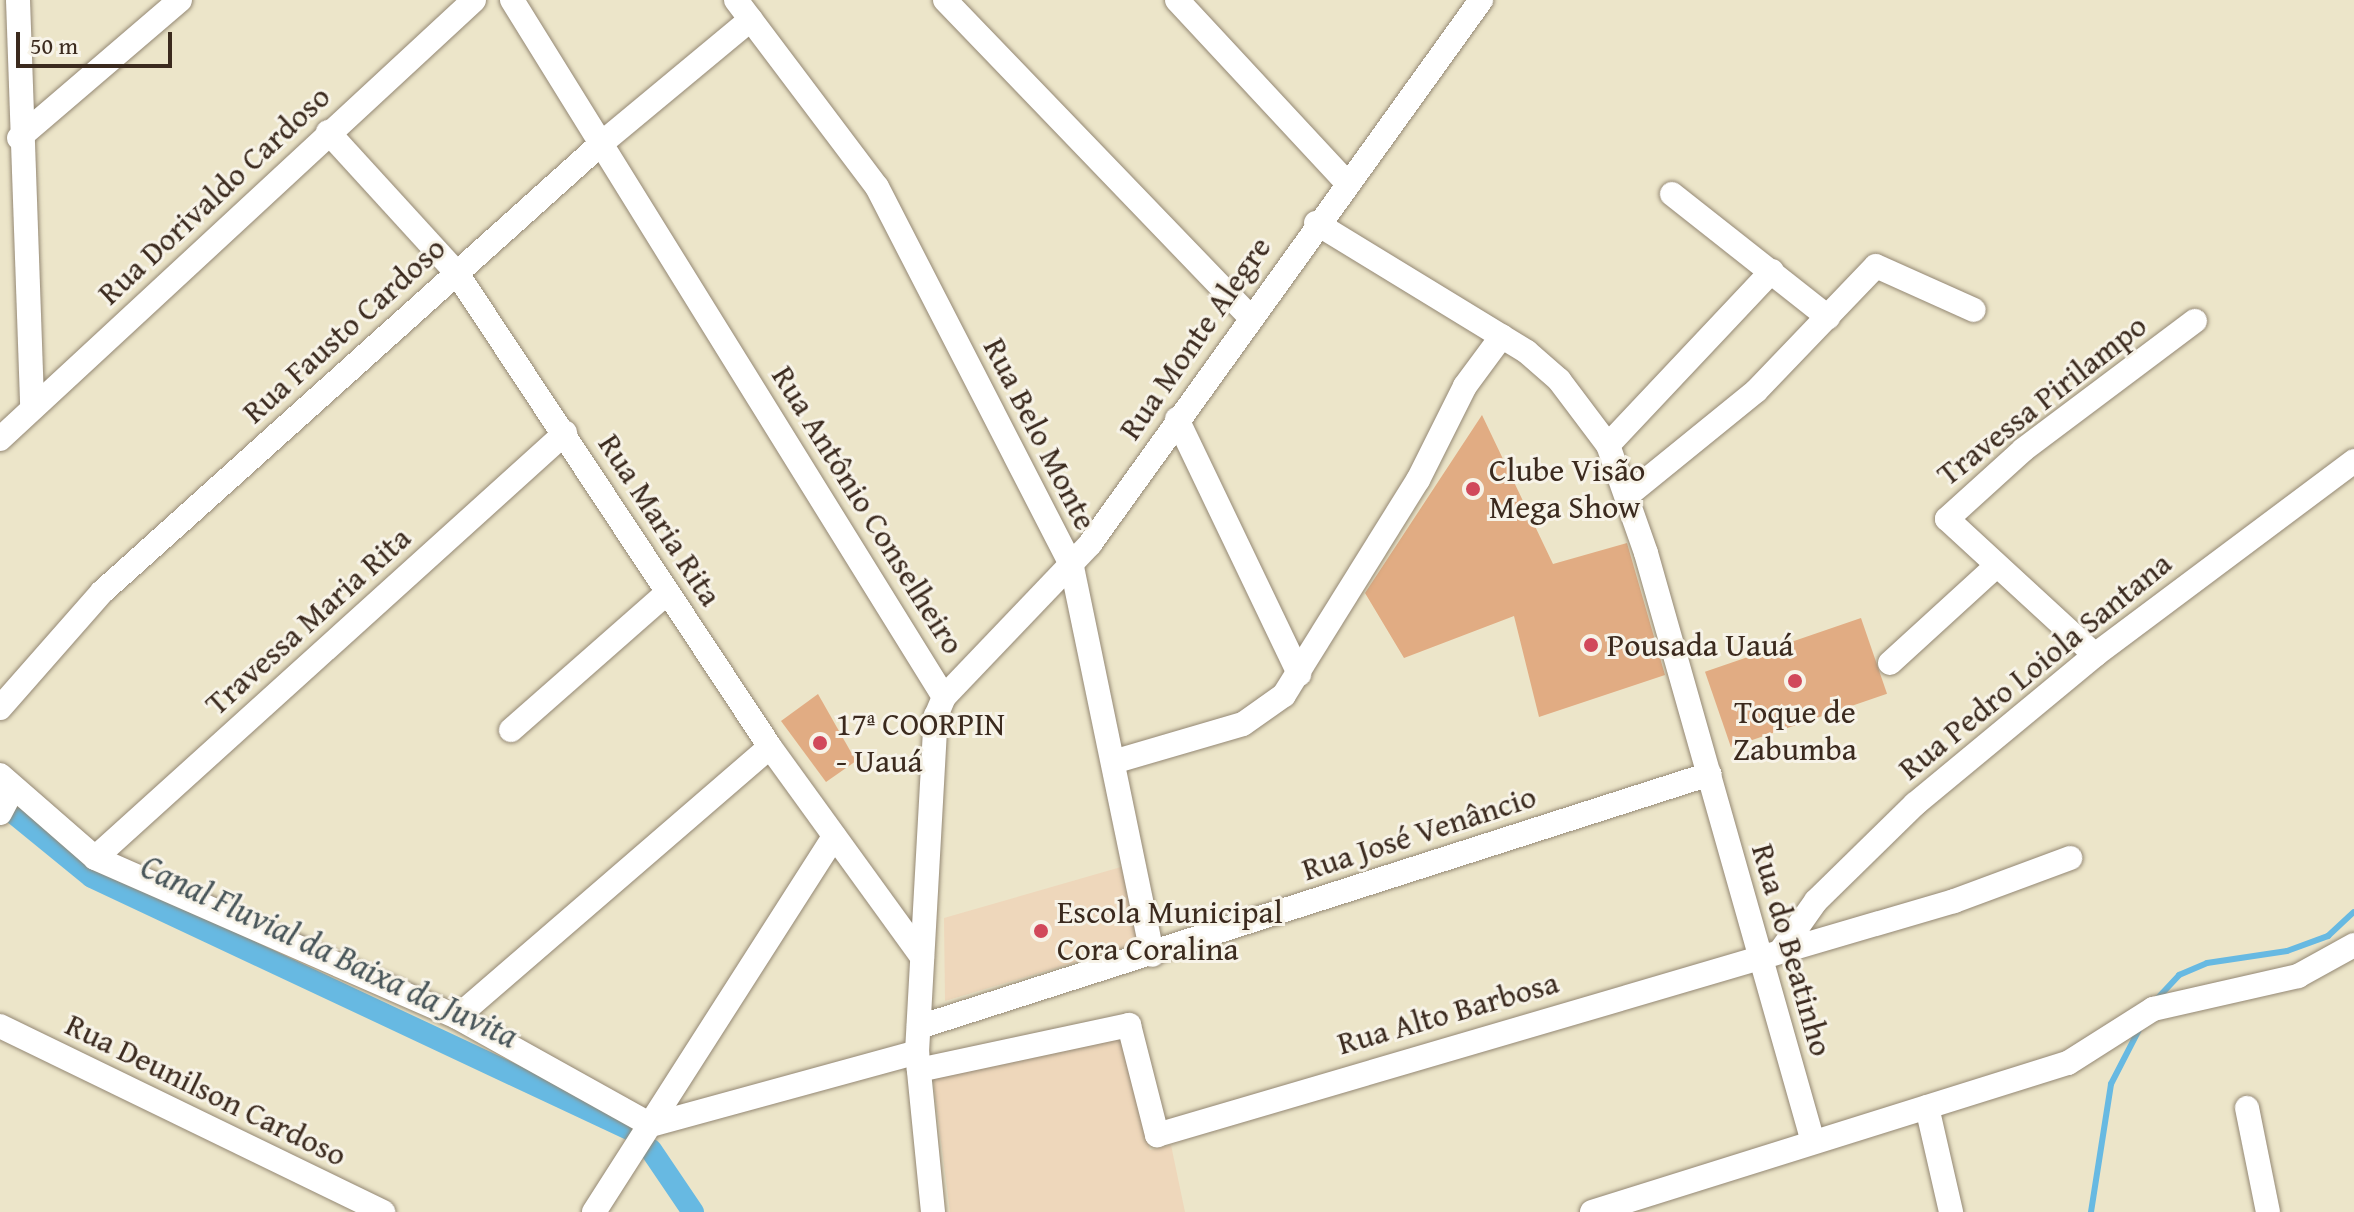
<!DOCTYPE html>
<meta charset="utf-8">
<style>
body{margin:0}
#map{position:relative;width:2354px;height:1212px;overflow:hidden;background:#ece5c9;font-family:"Gentium Book Plus",serif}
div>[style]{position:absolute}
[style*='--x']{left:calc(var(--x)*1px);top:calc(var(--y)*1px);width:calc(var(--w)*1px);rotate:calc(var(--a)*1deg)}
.built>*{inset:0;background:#eed7bb}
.stream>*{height:6px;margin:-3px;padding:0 3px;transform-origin:3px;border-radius:3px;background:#67b9e2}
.canal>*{height:22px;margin:-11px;padding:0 11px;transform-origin:11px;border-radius:11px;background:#67b9e2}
.building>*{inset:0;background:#e1ac83;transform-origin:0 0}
.roads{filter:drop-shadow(0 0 2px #948874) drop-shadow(0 0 2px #948874)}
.minor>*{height:24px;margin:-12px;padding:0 12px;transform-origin:12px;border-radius:12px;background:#fff}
.dots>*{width:22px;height:22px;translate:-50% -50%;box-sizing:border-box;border:4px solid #f7f3e8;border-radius:50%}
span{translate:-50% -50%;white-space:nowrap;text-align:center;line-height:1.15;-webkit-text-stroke:6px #f7f3e8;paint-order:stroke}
.street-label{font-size:32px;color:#3b2a1e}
.poi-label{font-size:32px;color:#3b2a1e}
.left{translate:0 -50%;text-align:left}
.water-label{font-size:34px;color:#485559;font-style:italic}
.scale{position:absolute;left:16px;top:32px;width:156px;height:36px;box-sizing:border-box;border:4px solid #3b2a1e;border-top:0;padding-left:10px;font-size:24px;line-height:28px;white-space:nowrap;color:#3b2a1e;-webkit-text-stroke:6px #f7f3e8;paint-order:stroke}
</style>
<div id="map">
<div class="built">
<i style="clip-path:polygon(1121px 867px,1140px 943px,945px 1001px,944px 918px)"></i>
<i style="clip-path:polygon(1120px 1037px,1150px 1150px,1171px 1145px,1185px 1212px,950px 1212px,933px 1079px)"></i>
</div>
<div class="stream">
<i style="--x:2154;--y:1002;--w:37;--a:-47"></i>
<i style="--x:2179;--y:975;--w:30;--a:-23"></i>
<i style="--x:2207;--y:963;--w:81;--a:-8.5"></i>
<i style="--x:2287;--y:951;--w:44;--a:-20.1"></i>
<i style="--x:2328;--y:936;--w:35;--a:-43"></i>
<i style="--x:2091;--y:1212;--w:130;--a:-81.1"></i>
<i style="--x:2111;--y:1084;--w:65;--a:-62.7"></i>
</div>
<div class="canal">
<i style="--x:11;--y:811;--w:104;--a:39.2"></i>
<i style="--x:92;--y:877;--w:598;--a:25.15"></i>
<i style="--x:651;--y:1150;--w:75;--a:55.9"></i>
</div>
<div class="building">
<i style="clip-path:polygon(1482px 415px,1553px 564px,1627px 543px,1665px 675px,1539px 717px,1514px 616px,1404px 658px,1365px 593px)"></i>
<i style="left:1861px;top:618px;width:80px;height:165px;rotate:71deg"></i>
<i style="clip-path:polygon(818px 694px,856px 761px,826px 782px,781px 721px)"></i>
</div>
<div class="roads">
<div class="minor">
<i style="--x:18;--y:0;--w:408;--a:88"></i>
<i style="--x:512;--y:0;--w:820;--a:58.21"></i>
<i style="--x:736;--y:0;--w:234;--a:53"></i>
<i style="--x:877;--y:187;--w:427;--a:62.8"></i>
<i style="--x:1072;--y:567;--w:396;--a:78.3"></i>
<i style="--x:945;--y:0;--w:437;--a:46.1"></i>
<i style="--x:1177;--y:0;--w:247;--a:47.1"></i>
<i style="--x:328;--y:132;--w:190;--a:47.6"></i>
<i style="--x:456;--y:272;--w:569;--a:56.53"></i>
<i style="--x:770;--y:747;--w:259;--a:54.1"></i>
<i style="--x:19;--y:138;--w:212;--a:-40.6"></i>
<i style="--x:1672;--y:194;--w:199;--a:38.3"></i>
<i style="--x:1316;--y:223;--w:247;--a:31.4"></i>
<i style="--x:1527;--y:352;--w:43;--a:41.2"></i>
<i style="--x:1559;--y:380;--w:81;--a:53"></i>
<i style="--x:1608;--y:445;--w:114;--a:70.6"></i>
<i style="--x:1646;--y:553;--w:612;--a:74.17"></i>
<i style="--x:1177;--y:419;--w:283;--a:64.4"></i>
<i style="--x:0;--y:439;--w:646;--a:-42.8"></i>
<i style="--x:1608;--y:445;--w:239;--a:-46.7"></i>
<i style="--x:1628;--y:495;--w:165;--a:-39.1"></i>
<i style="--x:1756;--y:391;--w:173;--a:-46.2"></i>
<i style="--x:1876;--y:266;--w:107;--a:24.2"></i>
<i style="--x:2095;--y:655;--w:201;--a:-137.4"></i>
<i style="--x:1947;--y:519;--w:103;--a:-42.2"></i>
<i style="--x:2023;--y:450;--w:215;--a:-36.9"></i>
<i style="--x:1890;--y:663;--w:142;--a:-42.4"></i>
<i style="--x:0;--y:708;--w:154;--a:-48.7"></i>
<i style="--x:102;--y:592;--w:673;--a:-41.93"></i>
<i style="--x:603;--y:142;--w:192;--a:-39.7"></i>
<i style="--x:511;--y:730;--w:208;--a:-41.3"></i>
<i style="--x:1113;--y:762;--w:135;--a:-16.3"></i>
<i style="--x:1243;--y:724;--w:50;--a:-35.3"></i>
<i style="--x:1284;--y:695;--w:253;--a:-58.1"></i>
<i style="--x:1418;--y:480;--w:105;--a:-63.4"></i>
<i style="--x:1465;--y:386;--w:62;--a:-53.5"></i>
<i style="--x:0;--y:775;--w:126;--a:41.1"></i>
<i style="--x:95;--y:858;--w:395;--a:23.7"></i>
<i style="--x:457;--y:1017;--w:222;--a:29.1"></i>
<i style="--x:0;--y:813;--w:27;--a:-62"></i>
<i style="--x:95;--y:858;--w:634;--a:-42.12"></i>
<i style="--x:1782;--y:949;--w:59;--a:-54.7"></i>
<i style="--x:1816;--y:901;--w:139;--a:-44.4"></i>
<i style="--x:1915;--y:804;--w:234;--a:-39.6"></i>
<i style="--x:2095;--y:655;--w:324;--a:-36.8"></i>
<i style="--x:457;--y:1017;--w:413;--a:-40.8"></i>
<i style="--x:0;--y:1026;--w:426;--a:25.9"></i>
<i style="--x:919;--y:1027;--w:830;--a:-17.74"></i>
<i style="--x:919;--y:1070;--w:215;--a:-12.1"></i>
<i style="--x:1129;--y:1025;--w:114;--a:75.7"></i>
<i style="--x:1157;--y:1135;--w:831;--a:-16.36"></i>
<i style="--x:1954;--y:901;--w:124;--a:-20.3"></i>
<i style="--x:1927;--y:1107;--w:108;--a:77.1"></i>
<i style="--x:2247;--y:1108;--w:106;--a:78.6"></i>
<i style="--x:651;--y:1125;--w:276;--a:-15.3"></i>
<i style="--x:594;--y:1212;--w:446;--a:-57.4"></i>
<i style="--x:933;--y:1212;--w:161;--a:-95.7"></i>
<i style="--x:917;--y:1052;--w:337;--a:-86.8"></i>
<i style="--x:936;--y:716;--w:21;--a:-67"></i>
<i style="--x:944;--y:697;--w:211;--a:-46.3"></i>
<i style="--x:1090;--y:544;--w:670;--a:-54.29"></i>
<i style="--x:1592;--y:1212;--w:499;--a:-17.4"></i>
<i style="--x:2068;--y:1063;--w:101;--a:-32.4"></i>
<i style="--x:2153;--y:1009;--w:149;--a:-12.8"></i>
<i style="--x:2298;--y:976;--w:64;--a:-29"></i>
</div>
</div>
<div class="dots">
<i style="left:1473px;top:489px;background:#d1495b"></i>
<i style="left:1591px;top:645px;background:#d1495b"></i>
<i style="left:1795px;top:681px;background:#d1495b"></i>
<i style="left:820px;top:743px;background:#d1495b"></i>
<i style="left:1041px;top:931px;background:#d1495b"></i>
</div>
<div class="street-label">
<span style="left:214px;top:195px;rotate:-43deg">Rua Dorivaldo Cardoso</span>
<span style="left:344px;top:330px;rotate:-42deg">Rua Fausto Cardoso</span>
<span style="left:1195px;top:338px;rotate:-55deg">Rua Monte Alegre</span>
<span style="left:2042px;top:400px;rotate:-38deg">Travessa Pirilampo</span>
<span style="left:1040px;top:434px;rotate:63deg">Rua Belo Monte</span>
<span style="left:868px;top:510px;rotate:58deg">Rua Antônio Conselheiro</span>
<span style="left:660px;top:520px;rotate:57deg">Rua Maria Rita</span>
<span style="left:308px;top:621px;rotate:-42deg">Travessa Maria Rita</span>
<span style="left:2035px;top:666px;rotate:-39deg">Rua Pedro Loiola Santana</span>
<span style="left:1419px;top:833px;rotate:-18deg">Rua José Venâncio</span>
<span style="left:1792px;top:950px;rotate:74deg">Rua do Beatinho</span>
<span style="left:1448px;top:1013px;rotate:-16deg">Rua Alto Barbosa</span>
<span style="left:206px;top:1090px;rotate:26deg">Rua Deunilson Cardoso</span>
</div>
<div class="poi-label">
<span class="left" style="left:1489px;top:489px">Clube Visão<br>Mega Show</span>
<span class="left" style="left:1607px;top:645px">Pousada Uauá</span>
<span style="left:1795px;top:731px">Toque de<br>Zabumba</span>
<span class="left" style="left:836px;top:743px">17ª COORPIN<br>- Uauá</span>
<span class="left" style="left:1057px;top:931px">Escola Municipal<br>Cora Coralina</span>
</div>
<div class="water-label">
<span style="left:330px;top:950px;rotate:25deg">Canal Fluvial da Baixa da Juvita</span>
</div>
<div class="scale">50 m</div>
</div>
